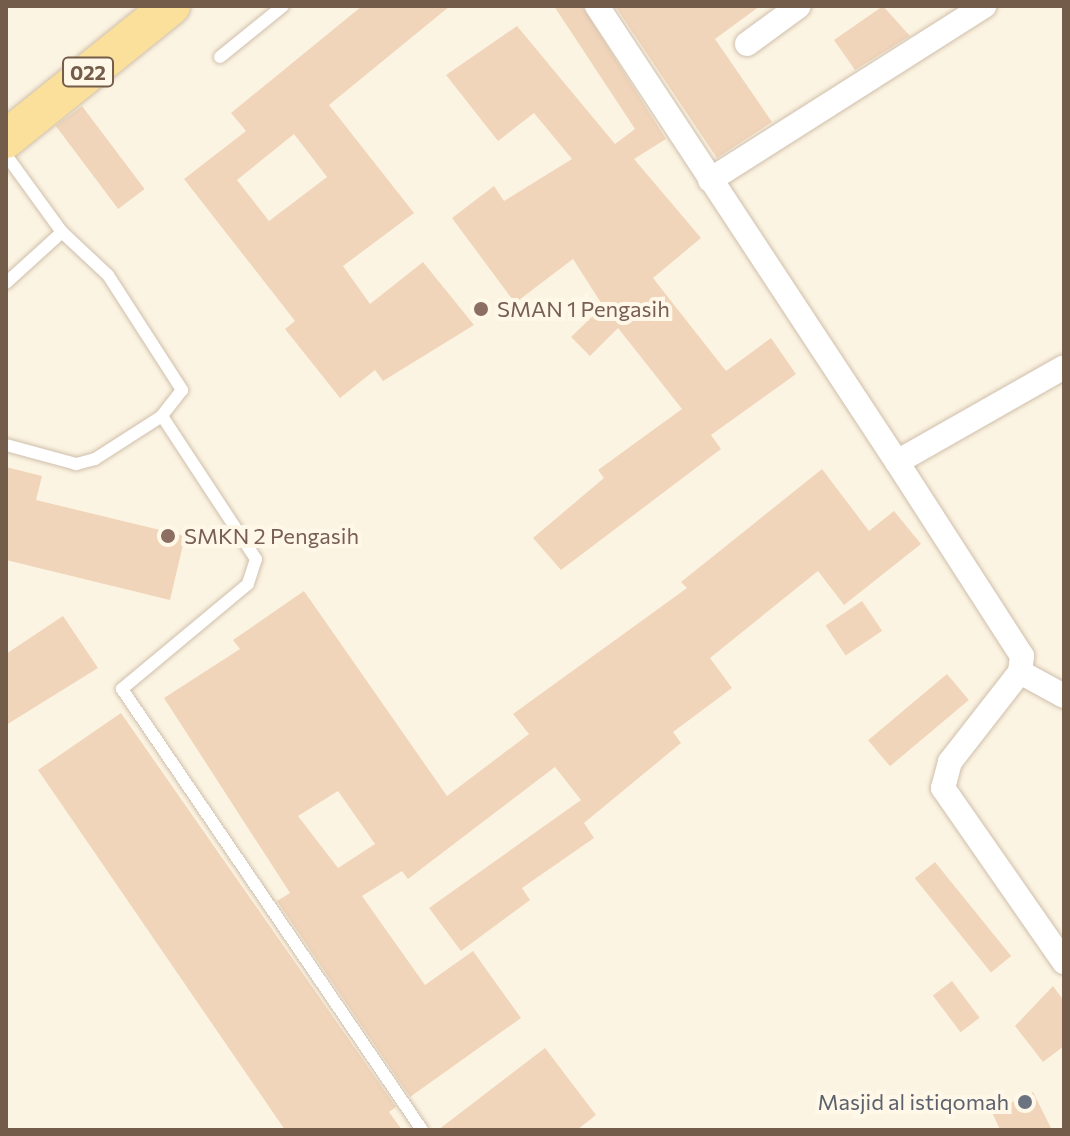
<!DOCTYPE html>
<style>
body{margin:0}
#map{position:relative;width:1070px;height:1136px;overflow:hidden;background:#fcf4e2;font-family:Commissioner,sans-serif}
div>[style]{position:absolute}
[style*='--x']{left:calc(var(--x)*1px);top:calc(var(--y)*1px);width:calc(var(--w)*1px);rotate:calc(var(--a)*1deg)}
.building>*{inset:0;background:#f1d5ba;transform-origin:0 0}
.roads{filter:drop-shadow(0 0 2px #cfbfac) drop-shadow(0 0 2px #cfbfac)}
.service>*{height:12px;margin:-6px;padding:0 6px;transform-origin:6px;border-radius:6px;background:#fff}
.minor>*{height:24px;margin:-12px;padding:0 12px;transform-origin:12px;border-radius:12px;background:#fff}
.primary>*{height:38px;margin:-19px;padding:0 19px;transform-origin:19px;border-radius:19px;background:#fae09a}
.dots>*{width:22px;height:22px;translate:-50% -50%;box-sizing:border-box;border:4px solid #fff8e8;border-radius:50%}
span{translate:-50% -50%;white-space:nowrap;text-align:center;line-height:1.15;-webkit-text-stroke:8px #fff8e8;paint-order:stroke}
.shield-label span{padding:2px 6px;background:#fff8e8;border:2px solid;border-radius:6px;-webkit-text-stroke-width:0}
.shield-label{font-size:20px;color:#735c49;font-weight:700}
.education-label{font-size:22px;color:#785e54}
.left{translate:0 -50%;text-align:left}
.worship-label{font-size:22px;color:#5b616d}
.right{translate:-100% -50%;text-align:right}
.frame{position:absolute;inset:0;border:8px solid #735c49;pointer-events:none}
</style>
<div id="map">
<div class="building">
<i style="clip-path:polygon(evenodd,362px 6px,450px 6px,329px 105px,414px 213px,343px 266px,370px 304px,423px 262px,474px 325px,383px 381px,375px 370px,340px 398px,285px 329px,295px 321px,184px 179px,246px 131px,231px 113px,362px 6px,294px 134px,327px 177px,269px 221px,237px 180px,294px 134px)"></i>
<i style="clip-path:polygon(554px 6px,582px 6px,666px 139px,634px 159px,701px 238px,653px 278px,726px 371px,771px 338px,796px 374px,711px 435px,721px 449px,561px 570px,533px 538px,604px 478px,598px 470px,682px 409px,618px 328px,590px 356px,571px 337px,603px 306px,573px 259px,515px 303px,452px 218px,494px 186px,504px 201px,572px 159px,534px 113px,498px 141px,446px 75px,517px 26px,615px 144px,635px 129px)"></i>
<i style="clip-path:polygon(615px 6px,760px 6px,715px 39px,772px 122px,717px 158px)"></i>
<i style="clip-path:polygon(883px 6px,910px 36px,855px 70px,834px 40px)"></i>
<i style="left:82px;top:106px;width:104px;height:33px;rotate:53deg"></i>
<i style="clip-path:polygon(6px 467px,42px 476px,36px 500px,185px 536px,170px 600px,6px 560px)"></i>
<i style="clip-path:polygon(evenodd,822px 469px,869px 531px,894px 511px,921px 544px,844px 605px,818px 571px,710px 658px,732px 688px,673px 732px,681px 743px,584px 823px,594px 838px,522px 888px,530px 900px,461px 951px,429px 908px,581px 800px,555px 767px,408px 879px,402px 871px,362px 896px,425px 985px,473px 951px,521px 1018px,410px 1097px,277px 901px,290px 893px,164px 698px,240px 649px,233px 640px,304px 591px,447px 796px,529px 734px,513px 714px,687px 588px,681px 582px,822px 469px,338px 791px,375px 844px,338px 868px,298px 816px,338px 791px)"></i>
<i style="left:862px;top:601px;width:36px;height:44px;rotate:56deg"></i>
<i style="clip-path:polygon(63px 616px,98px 668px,6px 725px,6px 654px)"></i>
<i style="left:947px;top:674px;width:34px;height:103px;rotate:50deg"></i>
<i style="clip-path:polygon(121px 713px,396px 1107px,389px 1112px,402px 1130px,285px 1130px,38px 770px)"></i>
<i style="left:935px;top:862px;width:121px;height:26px;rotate:51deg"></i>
<i style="left:952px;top:981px;width:46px;height:24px;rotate:53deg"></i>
<i style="clip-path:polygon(1053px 986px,1064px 1001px,1064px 1046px,1043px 1062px,1015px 1026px)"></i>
<i style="clip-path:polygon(545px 1048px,596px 1115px,577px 1130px,438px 1130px)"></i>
<i style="clip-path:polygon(1033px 1092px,1052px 1130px,1000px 1130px,992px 1112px)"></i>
</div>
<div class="roads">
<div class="service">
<i style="--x:220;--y:57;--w:81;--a:-39"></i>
<i style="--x:6;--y:155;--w:95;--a:54"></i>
<i style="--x:62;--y:232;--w:63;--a:43.1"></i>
<i style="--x:108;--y:275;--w:137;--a:57.2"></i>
<i style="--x:182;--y:390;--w:33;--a:128"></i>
<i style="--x:162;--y:416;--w:80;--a:147.3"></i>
<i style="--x:95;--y:459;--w:20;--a:165"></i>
<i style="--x:76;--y:464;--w:73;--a:-164.8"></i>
<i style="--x:6;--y:283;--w:76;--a:-42.3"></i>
<i style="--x:162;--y:416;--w:171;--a:56.7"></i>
<i style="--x:256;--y:559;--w:26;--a:108"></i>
<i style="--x:248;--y:584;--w:164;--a:140.2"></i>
<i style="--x:122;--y:689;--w:533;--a:55.77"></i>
</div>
<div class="minor">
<i style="--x:597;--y:6;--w:546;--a:56.66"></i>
<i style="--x:897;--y:462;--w:192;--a:-29.6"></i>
<i style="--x:747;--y:44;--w:64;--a:-36.2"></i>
<i style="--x:710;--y:180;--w:325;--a:-32.4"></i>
<i style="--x:897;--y:462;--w:231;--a:57.2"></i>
<i style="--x:1022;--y:656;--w:16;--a:97"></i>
<i style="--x:1020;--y:672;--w:114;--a:127.9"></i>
<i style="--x:950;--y:762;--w:27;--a:105"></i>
<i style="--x:943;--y:788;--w:212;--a:55.2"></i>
<i style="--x:1020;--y:672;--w:50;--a:28.6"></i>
</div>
<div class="primary">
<i style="--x:6;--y:139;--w:212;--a:-38.9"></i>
</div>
</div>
<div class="dots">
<i style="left:481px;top:309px;background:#8d6e63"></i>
<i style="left:168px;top:536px;background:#8d6e63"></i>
<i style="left:1025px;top:1102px;background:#6b7280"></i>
</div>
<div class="shield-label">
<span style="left:88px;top:72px">022</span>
</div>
<div class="education-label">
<span class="left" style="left:497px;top:309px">SMAN 1 Pengasih</span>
<span class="left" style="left:184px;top:536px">SMKN 2 Pengasih</span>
</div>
<div class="worship-label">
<span class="right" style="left:1009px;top:1102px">Masjid al istiqomah</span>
</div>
<div class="frame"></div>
</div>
